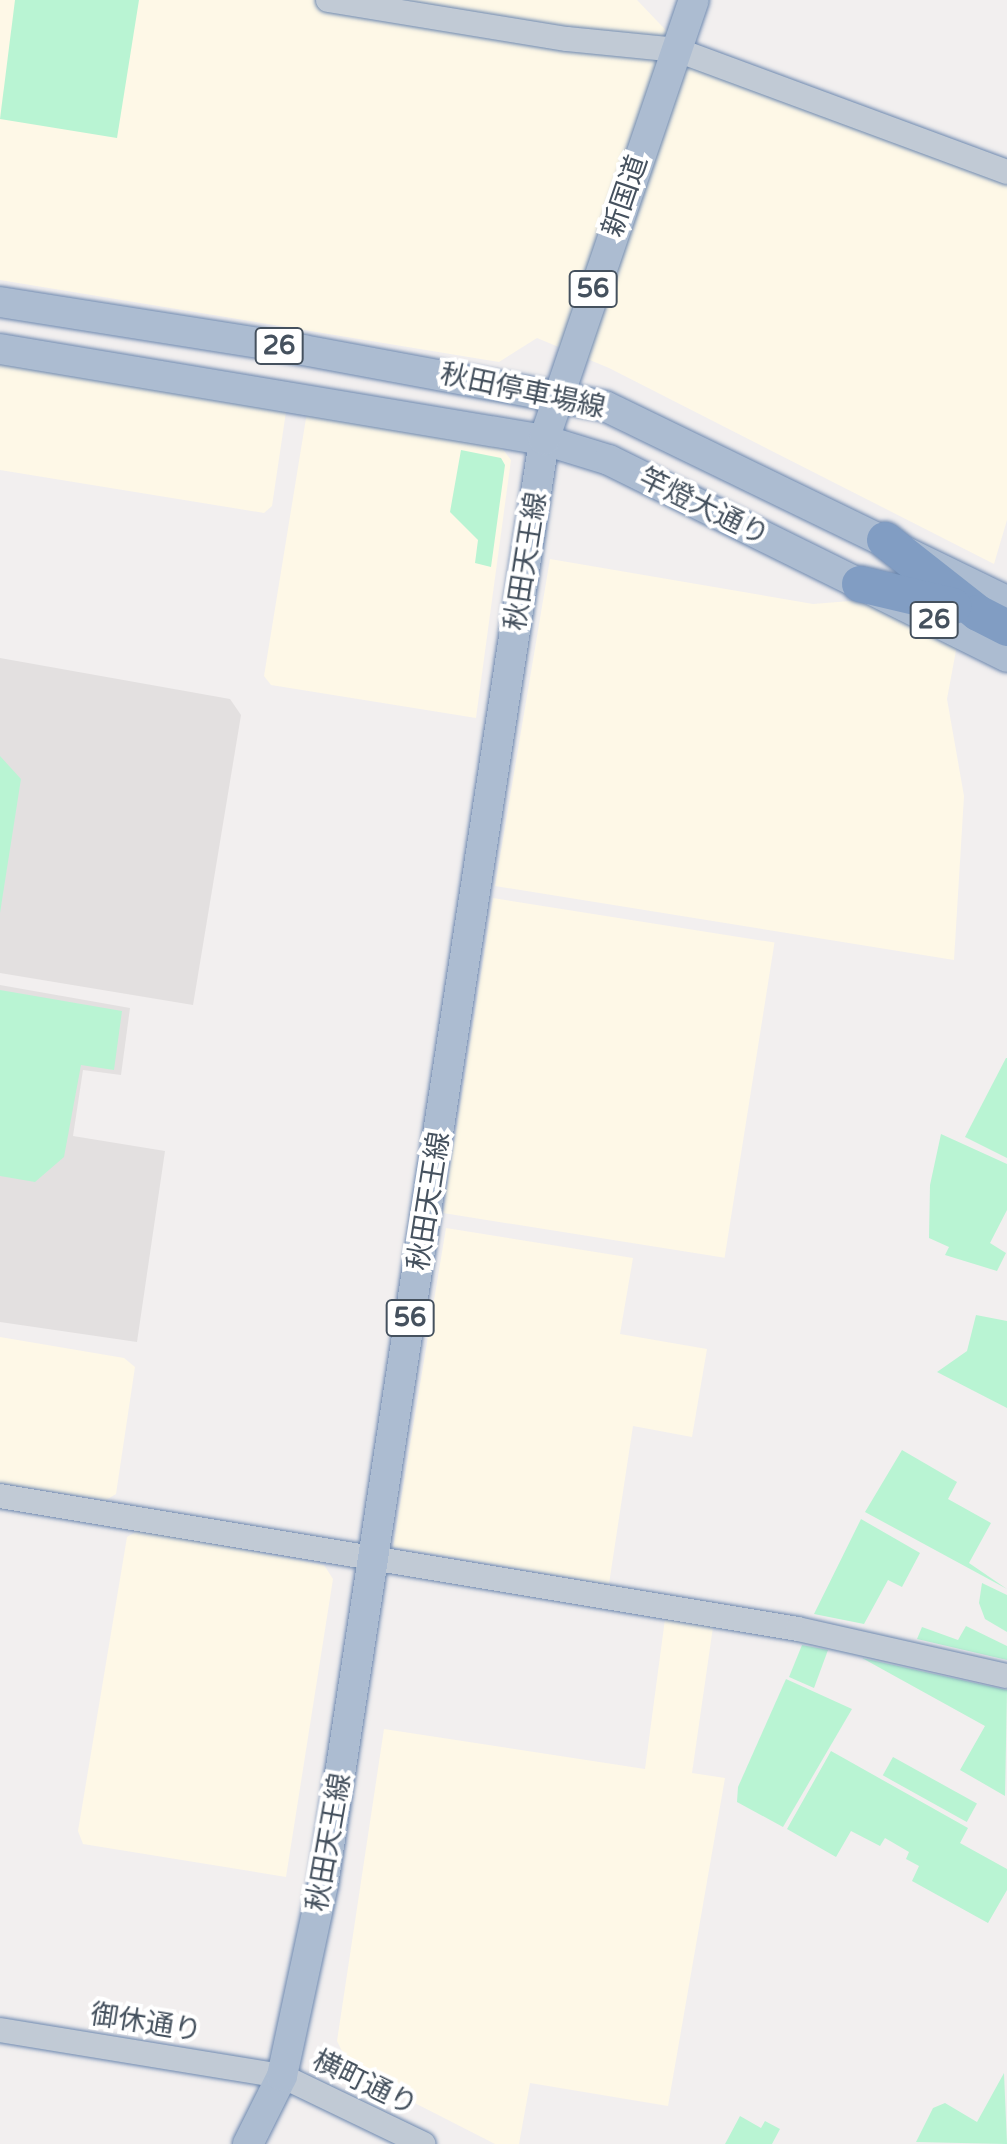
<!DOCTYPE html>
<meta charset="utf-8">
<style>
body{margin:0}
#map{position:relative;width:1007px;height:2144px;overflow:hidden;background:#f2efef;font-family:"Varela Round","Noto Sans JP",sans-serif}
div>[style]{position:absolute}
[style*='--x']{left:calc(var(--x)*1px);top:calc(var(--y)*1px);width:calc(var(--w)*1px);rotate:calc(var(--a)*1deg)}
.commercial>*{inset:0;background:#fef8e7;transform-origin:0 0}
.education>*{inset:0;background:#e3e0e0}
.green>*{inset:0;background:#b9f4d3;transform-origin:0 0}
.roads{filter:drop-shadow(0 0 2px #6d88af) drop-shadow(0 0 2px #6d88af)}
.minor>*{height:24px;margin:-12px;padding:0 12px;transform-origin:12px;border-radius:12px;background:#c1cad5}
.major>*{height:30px;margin:-15px;padding:0 15px;transform-origin:15px;border-radius:15px;background:#acbcd1}
.highway>*{height:36px;margin:-18px;padding:0 18px;transform-origin:18px;border-radius:18px;background:#819dc3}
span{translate:-50% -50%;white-space:nowrap;text-align:center;line-height:1.15;-webkit-text-stroke:8px #fff;paint-order:stroke}
.shield-label span{padding:2px 6px;background:#fff;border:2px solid;border-radius:6px;-webkit-text-stroke-width:0}
.shield-label{font-size:26px;color:#45515e;font-weight:700}
.street-label{font-size:28px;color:#45515e}
</style>
<div id="map">
<div class="commercial">
<i style="clip-path:polygon(0 0,637px 0,701px 67px,1007px 178px,1007px 520px,994px 564px,609px 368px,537px 338px,499px 362px,0 280px)"></i>
<i style="clip-path:polygon(0 360px,287px 405px,272px 506px,264px 513px,0 470px)"></i>
<i style="clip-path:polygon(308px 406px,502px 448px,511px 460px,476px 718px,271px 685px,264px 676px)"></i>
<i style="clip-path:polygon(550px 559px,813px 604px,863px 600px,957px 645px,947px 699px,964px 796px,954px 960px,495px 886px)"></i>
<i style="left:493px;top:898px;width:285px;height:319px;rotate:9deg"></i>
<i style="clip-path:polygon(446px 1228px,633px 1258px,620px 1334px,707px 1349px,692px 1437px,633px 1426px,609px 1584px,393px 1547px)"></i>
<i style="clip-path:polygon(0 1337px,124px 1358px,135px 1367px,116px 1494px,106px 1500px,0 1483px)"></i>
<i style="clip-path:polygon(139px 1530px,324px 1565px,333px 1579px,286px 1877px,83px 1844px,78px 1831px,127px 1537px)"></i>
<i style="clip-path:polygon(665px 1619px,713px 1627px,692px 1773px,725px 1778px,668px 2106px,530px 2083px,519px 2144px,495px 2144px,352px 2071px,337px 2041px,384px 1729px,645px 1769px)"></i>
</div>
<div class="education">
<i style="clip-path:polygon(0 658px,230px 699px,241px 715px,193px 1005px,0 973px)"></i>
<i style="clip-path:polygon(0 985px,130px 1008px,121px 1075px,83px 1070px,73px 1136px,165px 1151px,137px 1342px,0 1322px)"></i>
</div>
<div class="green">
<i style="clip-path:polygon(15px 0,139px 0,117px 138px,0 119px)"></i>
<i style="clip-path:polygon(461px 450px,501px 458px,505px 465px,491px 567px,475px 563px,478px 540px,450px 512px)"></i>
<i style="clip-path:polygon(0 756px,21px 779px,0 913px)"></i>
<i style="clip-path:polygon(0 990px,122px 1011px,114px 1070px,81px 1065px,64px 1157px,35px 1182px,0 1176px)"></i>
<i style="clip-path:polygon(1006px 1058px,1007px 1058px,1007px 1158px,965px 1137px)"></i>
<i style="clip-path:polygon(941px 1134px,1007px 1164px,1007px 1210px,990px 1243px,1006px 1253px,997px 1271px,945px 1255px,949px 1247px,929px 1238px,930px 1185px)"></i>
<i style="clip-path:polygon(976px 1315px,1007px 1321px,1007px 1408px,937px 1372px,967px 1351px)"></i>
<i style="clip-path:polygon(902px 1450px,957px 1482px,948px 1499px,991px 1523px,969px 1563px,1007px 1589px,865px 1512px)"></i>
<i style="clip-path:polygon(861px 1519px,920px 1553px,902px 1587px,888px 1580px,864px 1624px,814px 1614px)"></i>
<i style="clip-path:polygon(982px 1583px,1007px 1595px,1007px 1632px,985px 1619px,979px 1603px)"></i>
<i style="clip-path:polygon(966px 1626px,1007px 1646px,1007px 1660px,917px 1639px,922px 1627px,958px 1640px)"></i>
<i style="clip-path:polygon(802px 1645px,828px 1650px,814px 1688px,789px 1677px)"></i>
<i style="clip-path:polygon(862px 1658px,1007px 1690px,1005px 1796px,960px 1770px,985px 1726px)"></i>
<i style="clip-path:polygon(786px 1679px,852px 1709px,783px 1827px,737px 1802px,738px 1787px)"></i>
<i style="clip-path:polygon(831px 1751px,968px 1828px,960px 1843px,1007px 1869px,1007px 1890px,988px 1923px,912px 1881px,919px 1866px,906px 1859px,909px 1852px,885px 1838px,880px 1846px,851px 1831px,836px 1857px,787px 1829px)"></i>
<i style="left:893px;top:1757px;width:96px;height:21px;rotate:29deg"></i>
<i style="clip-path:polygon(1004px 2073px,1007px 2144px,916px 2142px,933px 2108px,945px 2103px,977px 2122px)"></i>
<i style="clip-path:polygon(740px 2116px,761px 2128px,765px 2121px,780px 2129px,772px 2144px,725px 2144px)"></i>
</div>
<div class="roads">
<div class="minor">
<i style="--x:328;--y:0;--w:242;--a:9.3"></i>
<i style="--x:567;--y:39;--w:111;--a:5.7"></i>
<i style="--x:677;--y:50;--w:352;--a:20.3"></i>
<i style="--x:0;--y:1496;--w:809;--a:9.46"></i>
<i style="--x:798;--y:1629;--w:214;--a:12.7"></i>
<i style="--x:0;--y:2030;--w:286;--a:9.3"></i>
<i style="--x:282;--y:2076;--w:157;--a:25.7"></i>
</div>
<div class="major">
<i style="--x:0;--y:302;--w:307;--a:9"></i>
<i style="--x:303;--y:350;--w:307;--a:10.5"></i>
<i style="--x:605;--y:406;--w:447;--a:25.9"></i>
<i style="--x:0;--y:349;--w:552;--a:9.5"></i>
<i style="--x:544;--y:440;--w:68;--a:17.1"></i>
<i style="--x:609;--y:460;--w:444;--a:26.3"></i>
<i style="--x:248;--y:2144;--w:76;--a:-63.4"></i>
<i style="--x:282;--y:2076;--w:195;--a:-77.9"></i>
<i style="--x:323;--y:1885;--w:1462;--a:-81.3"></i>
<i style="--x:544;--y:440;--w:465;--a:-71.2"></i>
</div>
<div class="highway">
<i style="--x:885;--y:540;--w:118;--a:38.1"></i>
<i style="--x:978;--y:613;--w:33;--a:27"></i>
<i style="--x:860;--y:584;--w:96;--a:13.3"></i>
</div>
</div>
<div class="shield-label">
<span style="left:593px;top:289px">56</span>
<span style="left:279px;top:346px">26</span>
<span style="left:934px;top:620px">26</span>
<span style="left:410px;top:1318px">56</span>
</div>
<div class="street-label">
<span style="left:625px;top:196px;rotate:-71deg">新国道</span>
<span style="left:523px;top:391px;rotate:12deg">秋田停車場線</span>
<span style="left:704px;top:507px;rotate:26deg">竿燈大通り</span>
<span style="left:526px;top:561px;rotate:-81deg">秋田天王線</span>
<span style="left:429px;top:1201px;rotate:-81deg">秋田天王線</span>
<span style="left:329px;top:1842px;rotate:-80deg">秋田天王線</span>
<span style="left:146px;top:2023px;rotate:9deg">御休通り</span>
<span style="left:365px;top:2083px;rotate:26deg">横町通り</span>
</div>
</div>
